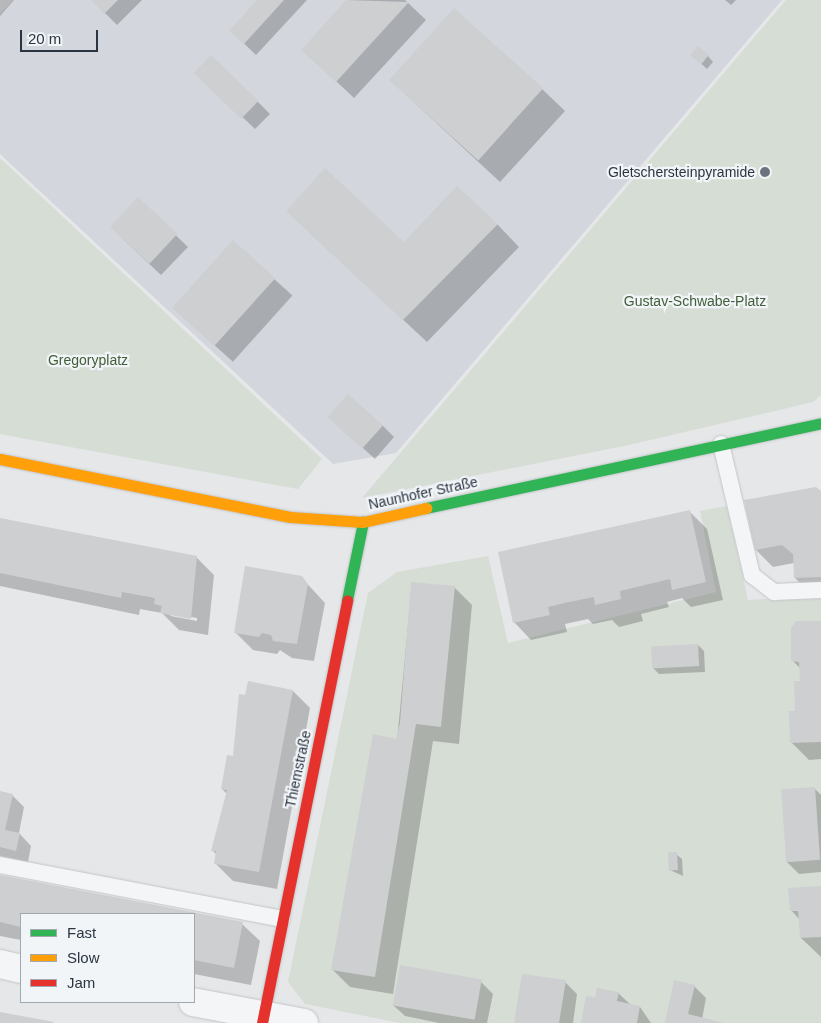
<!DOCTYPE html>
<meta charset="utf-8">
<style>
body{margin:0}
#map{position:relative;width:821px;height:1023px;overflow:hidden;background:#e5e7e9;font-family:Helvetica,sans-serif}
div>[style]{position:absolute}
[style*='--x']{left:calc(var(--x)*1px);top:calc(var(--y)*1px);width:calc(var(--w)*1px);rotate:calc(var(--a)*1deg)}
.built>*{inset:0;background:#d3d6dc}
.green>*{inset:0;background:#d6ddd5}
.shadow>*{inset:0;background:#0003;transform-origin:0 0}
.building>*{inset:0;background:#cdcfd1;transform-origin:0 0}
.roads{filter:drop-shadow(0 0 1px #c3c5c7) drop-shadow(0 0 1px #c3c5c7)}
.lane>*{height:16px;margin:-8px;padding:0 8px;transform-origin:8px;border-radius:8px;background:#f3f5f6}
.street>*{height:28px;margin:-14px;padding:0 14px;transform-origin:14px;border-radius:14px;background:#f3f5f6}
.fast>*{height:11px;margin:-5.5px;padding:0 5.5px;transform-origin:5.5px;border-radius:5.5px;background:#30b455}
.slow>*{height:11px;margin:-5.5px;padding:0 5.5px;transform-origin:5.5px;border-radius:5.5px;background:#ff9f0a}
.jam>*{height:11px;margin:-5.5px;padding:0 5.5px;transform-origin:5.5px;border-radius:5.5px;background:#e5322d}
.dots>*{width:14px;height:14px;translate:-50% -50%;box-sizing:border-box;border:2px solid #f2f5f8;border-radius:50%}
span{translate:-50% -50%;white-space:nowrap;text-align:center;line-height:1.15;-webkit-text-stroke:4.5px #f2f5f8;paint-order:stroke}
.poi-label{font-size:14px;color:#2b3542}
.right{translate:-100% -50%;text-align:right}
.park-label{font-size:14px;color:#425e38}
.street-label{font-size:14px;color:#2b3542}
.legend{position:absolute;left:20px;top:913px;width:175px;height:90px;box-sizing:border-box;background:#f2f5f8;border:1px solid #a2a8af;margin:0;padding:6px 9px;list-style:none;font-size:15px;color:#2b3542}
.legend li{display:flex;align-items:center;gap:10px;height:25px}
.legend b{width:25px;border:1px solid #a2a8af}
.scale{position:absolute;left:20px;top:30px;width:78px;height:22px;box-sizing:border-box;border:2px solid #2b3542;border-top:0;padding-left:6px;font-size:15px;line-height:18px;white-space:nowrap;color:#2b3542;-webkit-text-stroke:4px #f2f5f8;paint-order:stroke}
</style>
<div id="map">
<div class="built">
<i style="clip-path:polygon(13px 0,782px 0,396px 453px,333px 464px,0 154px,0 14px)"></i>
</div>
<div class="green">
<i style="clip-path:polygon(786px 0,821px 0,821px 395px,813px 402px,629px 445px,362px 498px)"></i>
<i style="clip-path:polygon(0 158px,322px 459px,298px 489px,0 434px)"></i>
<i style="clip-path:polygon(727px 506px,748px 600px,821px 596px,821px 1023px,400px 1023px,305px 1004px,288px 982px,368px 593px,397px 572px,488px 556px,508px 643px,716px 592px,700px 511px)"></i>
</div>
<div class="shadow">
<i style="clip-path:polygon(0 0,14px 0,0 16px)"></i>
<i style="clip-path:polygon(92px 0,142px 0,117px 25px)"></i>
<i style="clip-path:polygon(259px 0,307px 0,256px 55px,231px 31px)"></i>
<i style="clip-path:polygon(348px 0,405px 0,426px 20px,354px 98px,303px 50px)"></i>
<i style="clip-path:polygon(725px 0,736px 0,731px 5px)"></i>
<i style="clip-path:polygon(692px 55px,708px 56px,713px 62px,707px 69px)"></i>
<i style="clip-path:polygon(390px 80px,542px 89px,565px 111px,500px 182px)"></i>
<i style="clip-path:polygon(208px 84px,258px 102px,270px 114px,255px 129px)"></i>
<i style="clip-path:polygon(138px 199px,188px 247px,161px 275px,123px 239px)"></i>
<i style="clip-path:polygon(497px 224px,519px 247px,427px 342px,310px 233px,404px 243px)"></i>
<i style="left:233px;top:242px;width:80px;height:89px;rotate:42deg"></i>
<i style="clip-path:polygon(329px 417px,382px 425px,394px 437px,375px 459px)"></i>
<i style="clip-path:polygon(821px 493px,821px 595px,813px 596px,795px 578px,794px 563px,773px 567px,756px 550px)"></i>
<i style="clip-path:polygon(689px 511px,707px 529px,723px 600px,691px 607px,682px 598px,667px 602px,669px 607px,641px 614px,643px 621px,619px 627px,612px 620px,593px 624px,588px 619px,565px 624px,567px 632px,531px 640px,514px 622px)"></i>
<i style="clip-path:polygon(evenodd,0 519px,196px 557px,214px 575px,208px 635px,179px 630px,162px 613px,140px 609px,139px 615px,0 586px,0 519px,168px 613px,197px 618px,197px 621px,171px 616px,168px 613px)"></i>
<i style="clip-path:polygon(301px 577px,325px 603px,314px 661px,292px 658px,280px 650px,277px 654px,253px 650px,235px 632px)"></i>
<i style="clip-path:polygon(412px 583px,454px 587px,472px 605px,459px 744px,433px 741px,393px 994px,350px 987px,332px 969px,397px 741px)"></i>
<i style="clip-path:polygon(821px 622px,821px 759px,809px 760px,791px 742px,801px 682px,800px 668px,793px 661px)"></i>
<i style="clip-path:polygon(698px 645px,704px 651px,705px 672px,659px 674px,653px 668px)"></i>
<i style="clip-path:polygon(293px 691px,310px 708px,277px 889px,233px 881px,215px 863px,217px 855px,212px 850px,227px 794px,222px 789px,234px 758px)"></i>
<i style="clip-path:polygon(814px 788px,821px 795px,821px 872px,799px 874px,787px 862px)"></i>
<i style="clip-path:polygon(0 792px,12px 795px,24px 807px,19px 833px,31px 846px,28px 862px,0 856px)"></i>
<i style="clip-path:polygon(676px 854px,682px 859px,683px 876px,670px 870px)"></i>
<i style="clip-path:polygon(0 876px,242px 924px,260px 941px,251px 985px,194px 974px,194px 914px,21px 914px,21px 940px,0 936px)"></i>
<i style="clip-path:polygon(821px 887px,821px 957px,801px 938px,800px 920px,791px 910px)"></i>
<i style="clip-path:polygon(481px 982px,493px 994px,487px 1023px,439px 1023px,405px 1016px,393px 1005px)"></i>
<i style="clip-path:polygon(565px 982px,577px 994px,573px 1023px,516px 1023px)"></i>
<i style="clip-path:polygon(694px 986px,706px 998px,702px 1019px,722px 1023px,666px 1023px)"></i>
<i style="clip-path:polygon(618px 993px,631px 1005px,640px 1007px,651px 1023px,582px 1023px,596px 999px)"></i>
</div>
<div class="building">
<i style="clip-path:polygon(91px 0,118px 0,104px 14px)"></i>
<i style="clip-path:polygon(257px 0,284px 0,244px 44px,229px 31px)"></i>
<i style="clip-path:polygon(346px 0,409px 2px,336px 82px,301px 50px)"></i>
<i style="left:454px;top:8px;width:120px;height:97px;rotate:42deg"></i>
<i style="left:698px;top:46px;width:14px;height:12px;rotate:39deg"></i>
<i style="left:211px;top:55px;width:66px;height:25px;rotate:44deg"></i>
<i style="clip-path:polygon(325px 168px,404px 242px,457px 186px,498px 224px,403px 320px,286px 211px)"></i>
<i style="left:138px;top:197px;width:54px;height:41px;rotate:43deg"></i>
<i style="left:233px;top:240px;width:57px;height:91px;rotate:42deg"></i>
<i style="left:348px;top:394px;width:47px;height:31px;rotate:42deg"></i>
<i style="clip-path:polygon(816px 487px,821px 491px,821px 577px,794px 578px,793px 554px,782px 545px,755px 550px,744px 500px)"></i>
<i style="clip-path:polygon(690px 510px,706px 582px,672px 590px,670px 579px,620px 591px,621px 599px,595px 605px,594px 597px,569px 602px,548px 607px,550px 615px,513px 623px,498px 552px)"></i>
<i style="clip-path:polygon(0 518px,197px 556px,191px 619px,160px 613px,162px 606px,154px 604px,155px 598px,122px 592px,121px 598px,0 573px)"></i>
<i style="clip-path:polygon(245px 566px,302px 576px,308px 584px,297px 644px,273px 641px,271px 635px,262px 633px,259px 637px,234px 633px)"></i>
<i style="clip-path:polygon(411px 582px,455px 586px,441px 727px,416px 724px,375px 977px,331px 970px,373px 734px,396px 739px,400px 723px)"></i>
<i style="clip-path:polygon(796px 621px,821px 621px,821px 742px,790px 743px,789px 711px,795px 711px,794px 681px,800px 681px,799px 662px,791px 661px,791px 628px)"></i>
<i style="left:698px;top:644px;width:22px;height:47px;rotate:87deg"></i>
<i style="clip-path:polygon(248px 681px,293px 690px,259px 872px,214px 864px,216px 851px,211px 851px,227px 790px,221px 789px,227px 755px,233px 756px,239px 694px,245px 695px)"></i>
<i style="left:815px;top:787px;width:73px;height:34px;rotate:86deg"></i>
<i style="clip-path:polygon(0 791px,13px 794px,5px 830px,20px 833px,16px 851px,0 847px)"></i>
<i style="left:677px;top:852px;width:18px;height:9px;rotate:87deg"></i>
<i style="clip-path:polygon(0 875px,243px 922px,234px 968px,194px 960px,194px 914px,21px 914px,21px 927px,0 922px)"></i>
<i style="clip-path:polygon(821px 886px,821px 937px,800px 938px,798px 911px,790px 911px,788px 888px)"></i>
<i style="left:400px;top:965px;width:83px;height:41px;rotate:10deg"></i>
<i style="clip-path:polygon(522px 974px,566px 980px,559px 1023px,514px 1023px)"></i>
<i style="clip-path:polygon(674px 980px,695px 985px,688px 1014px,724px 1023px,665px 1023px)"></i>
<i style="clip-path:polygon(597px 988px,619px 992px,617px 1001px,640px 1006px,637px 1023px,581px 1023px,586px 996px,595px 997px)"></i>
<i style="clip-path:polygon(0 1012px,54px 1022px,54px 1023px,0 1023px)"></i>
</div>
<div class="roads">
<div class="lane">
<i style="--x:721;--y:444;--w:135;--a:76.7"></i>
<i style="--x:752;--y:575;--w:28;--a:38"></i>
<i style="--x:774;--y:592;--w:47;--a:-2.4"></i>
<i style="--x:0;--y:865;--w:287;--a:10.8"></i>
</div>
<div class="street">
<i style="--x:0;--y:964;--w:22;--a:13"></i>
<i style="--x:193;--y:1002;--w:113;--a:10.7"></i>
</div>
<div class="fast">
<i style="--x:426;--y:508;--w:404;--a:-12.1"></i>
<i style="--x:347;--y:600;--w:80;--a:-78.4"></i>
</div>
<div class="slow">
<i style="--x:0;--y:459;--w:296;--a:11.3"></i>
<i style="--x:290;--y:517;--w:73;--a:3.9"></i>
<i style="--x:363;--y:522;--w:65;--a:-12.5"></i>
</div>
<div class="jam">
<i style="--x:262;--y:1023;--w:431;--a:-78.6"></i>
</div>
</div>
<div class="dots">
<i style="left:765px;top:172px;background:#6c737c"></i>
</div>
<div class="poi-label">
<span class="right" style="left:755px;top:172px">Gletschersteinpyramide</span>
</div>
<div class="park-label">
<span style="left:695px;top:301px">Gustav-Schwabe-Platz</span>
<span style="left:88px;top:360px">Gregoryplatz</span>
</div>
<div class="street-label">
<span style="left:423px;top:493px;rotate:-12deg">Naunhofer Straße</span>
<span style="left:298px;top:769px;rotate:-78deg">Thiemstraße</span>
</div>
<ul class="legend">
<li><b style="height:6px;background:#30b455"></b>Fast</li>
<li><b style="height:6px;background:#ff9f0a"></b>Slow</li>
<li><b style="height:6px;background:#e5322d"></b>Jam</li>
</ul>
<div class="scale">20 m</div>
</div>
